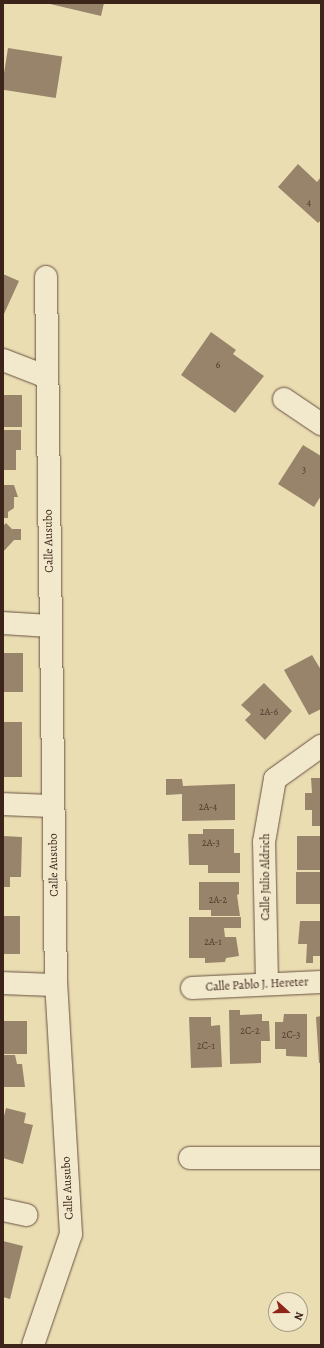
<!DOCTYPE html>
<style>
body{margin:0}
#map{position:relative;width:324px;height:1348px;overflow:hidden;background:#ebddb2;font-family:Alegreya,serif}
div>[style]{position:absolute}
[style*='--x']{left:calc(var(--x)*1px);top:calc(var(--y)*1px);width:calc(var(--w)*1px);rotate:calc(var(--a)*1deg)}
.building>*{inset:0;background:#97846a;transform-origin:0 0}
.roads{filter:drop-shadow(0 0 1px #685241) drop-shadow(0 0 1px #685241)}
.minor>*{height:22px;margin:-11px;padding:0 11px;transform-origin:11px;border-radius:11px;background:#f2e9cd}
span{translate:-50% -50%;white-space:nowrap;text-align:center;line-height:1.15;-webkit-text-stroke:3px #f2e9cd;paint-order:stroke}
.number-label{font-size:10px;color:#533c2f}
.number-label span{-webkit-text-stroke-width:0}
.street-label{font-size:12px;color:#3c241b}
.frame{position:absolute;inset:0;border:4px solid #3c241b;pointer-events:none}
.north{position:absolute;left:268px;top:1292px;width:40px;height:40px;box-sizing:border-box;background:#f2e9cd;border:1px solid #a99a86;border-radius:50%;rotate:111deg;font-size:11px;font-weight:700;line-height:16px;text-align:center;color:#3c241b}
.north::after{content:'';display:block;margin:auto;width:14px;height:18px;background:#8f2418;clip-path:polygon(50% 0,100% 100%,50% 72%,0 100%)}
</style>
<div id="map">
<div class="building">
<i style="clip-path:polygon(46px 3px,104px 3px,101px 16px)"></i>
<i style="left:8px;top:48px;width:55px;height:42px;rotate:9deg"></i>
<i style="clip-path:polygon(298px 164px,317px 182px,321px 177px,321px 220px,318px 223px,278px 187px)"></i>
<i style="clip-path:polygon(3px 274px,19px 281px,3px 316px)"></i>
<i style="clip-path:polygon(211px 332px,236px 350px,233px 354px,264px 376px,235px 413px,181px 375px)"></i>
<i style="left:22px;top:395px;width:32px;height:19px;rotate:90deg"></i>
<i style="clip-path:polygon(3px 430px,21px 430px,21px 450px,16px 450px,16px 470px,3px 470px)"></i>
<i style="clip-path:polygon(303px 445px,321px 456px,321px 496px,314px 507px,278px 484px)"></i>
<i style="clip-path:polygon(3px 485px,14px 485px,18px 497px,14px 497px,14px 508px,8px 512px,8px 518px,3px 518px)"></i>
<i style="clip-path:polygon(6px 523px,12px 529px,21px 529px,21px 540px,14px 540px,3px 552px,3px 526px)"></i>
<i style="left:3px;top:653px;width:20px;height:39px"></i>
<i style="clip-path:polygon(312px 655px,321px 670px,321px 709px,309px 715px,284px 670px)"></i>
<i style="clip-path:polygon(264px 683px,292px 711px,265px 740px,245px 720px,251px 714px,241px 705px)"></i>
<i style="left:3px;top:722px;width:19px;height:55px"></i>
<i style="clip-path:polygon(311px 778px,321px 778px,321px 826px,312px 826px,312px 810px,305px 810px,305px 793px,312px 793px)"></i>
<i style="clip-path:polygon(166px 779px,182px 779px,183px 786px,235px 784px,235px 820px,182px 821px,182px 794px,166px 795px)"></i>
<i style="clip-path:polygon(203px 829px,234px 829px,234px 853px,240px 853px,240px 873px,208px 873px,208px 865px,189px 865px,188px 834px,203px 834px)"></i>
<i style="clip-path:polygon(3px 836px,22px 837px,21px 877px,10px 877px,10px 887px,3px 887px)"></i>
<i style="left:297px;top:836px;width:24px;height:34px"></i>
<i style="left:321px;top:872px;width:32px;height:25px;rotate:90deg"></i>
<i style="clip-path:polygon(199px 882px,239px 882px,239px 894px,237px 895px,240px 916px,211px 916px,211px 910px,199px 910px)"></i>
<i style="left:3px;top:916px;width:17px;height:38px"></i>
<i style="clip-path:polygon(189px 917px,241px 917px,241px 928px,224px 928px,225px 937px,236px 937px,239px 956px,226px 958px,225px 962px,205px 963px,205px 958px,189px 958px)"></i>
<i style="clip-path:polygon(300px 921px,321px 921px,321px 956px,313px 956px,313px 963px,306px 963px,307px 944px,298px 944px)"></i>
<i style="clip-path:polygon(229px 1010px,240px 1010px,240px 1015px,262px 1014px,262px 1021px,269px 1021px,270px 1041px,261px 1041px,261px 1063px,230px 1064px)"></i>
<i style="clip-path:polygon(284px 1014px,307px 1014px,307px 1057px,286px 1056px,286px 1049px,275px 1049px,275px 1022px,283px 1022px)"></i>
<i style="clip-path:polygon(321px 1016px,321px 1063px,319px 1063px,316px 1017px)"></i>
<i style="clip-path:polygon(189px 1017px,211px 1017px,211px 1026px,220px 1025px,222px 1067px,191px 1068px)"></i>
<i style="left:3px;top:1021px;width:24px;height:33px"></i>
<i style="clip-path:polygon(3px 1055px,15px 1055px,17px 1064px,22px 1064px,25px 1087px,3px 1087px)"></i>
<i style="clip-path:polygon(6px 1108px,26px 1113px,24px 1123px,33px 1125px,23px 1164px,3px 1158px,3px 1120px)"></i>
<i style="clip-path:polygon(3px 1241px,23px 1246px,10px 1299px,3px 1297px)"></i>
</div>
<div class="roads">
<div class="minor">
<i style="--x:3;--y:360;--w:47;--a:21.1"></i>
<i style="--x:284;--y:399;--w:45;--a:34"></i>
<i style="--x:3;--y:623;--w:48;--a:3.6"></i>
<i style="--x:3;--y:804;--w:50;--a:2.3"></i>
<i style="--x:3;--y:983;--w:53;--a:2.2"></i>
<i style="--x:267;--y:983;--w:141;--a:-91.2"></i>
<i style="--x:264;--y:842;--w:64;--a:-80.1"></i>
<i style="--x:275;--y:779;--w:57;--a:-35.7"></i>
<i style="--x:192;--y:988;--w:129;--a:-2.7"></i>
<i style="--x:190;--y:1158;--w:131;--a:0"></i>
<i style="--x:3;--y:1210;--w:24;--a:12"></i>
<i style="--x:33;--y:1345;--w:117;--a:-71.1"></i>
<i style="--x:71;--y:1234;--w:249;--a:-93.4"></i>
<i style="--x:56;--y:985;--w:708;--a:-90.81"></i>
</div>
</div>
<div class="number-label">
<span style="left:309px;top:203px">4</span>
<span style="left:218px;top:365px">6</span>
<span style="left:304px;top:470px">3</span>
<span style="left:269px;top:712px">2A-6</span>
<span style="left:208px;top:807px">2A-4</span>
<span style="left:211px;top:843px">2A-3</span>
<span style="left:218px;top:900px">2A-2</span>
<span style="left:213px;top:942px">2A-1</span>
<span style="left:250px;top:1031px">2C-2</span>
<span style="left:291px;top:1035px">2C-3</span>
<span style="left:206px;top:1046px">2C-1</span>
</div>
<div class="street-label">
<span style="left:49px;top:541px;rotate:-91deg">Calle Ausubo</span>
<span style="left:54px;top:865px;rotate:-91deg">Calle Ausubo</span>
<span style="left:266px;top:877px;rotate:-90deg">Calle Julio Aldrich</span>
<span style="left:257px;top:985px;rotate:-3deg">Calle Pablo J. Hereter</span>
<span style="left:68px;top:1188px;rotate:-93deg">Calle Ausubo</span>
</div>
<div class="frame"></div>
<div class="north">N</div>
</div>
